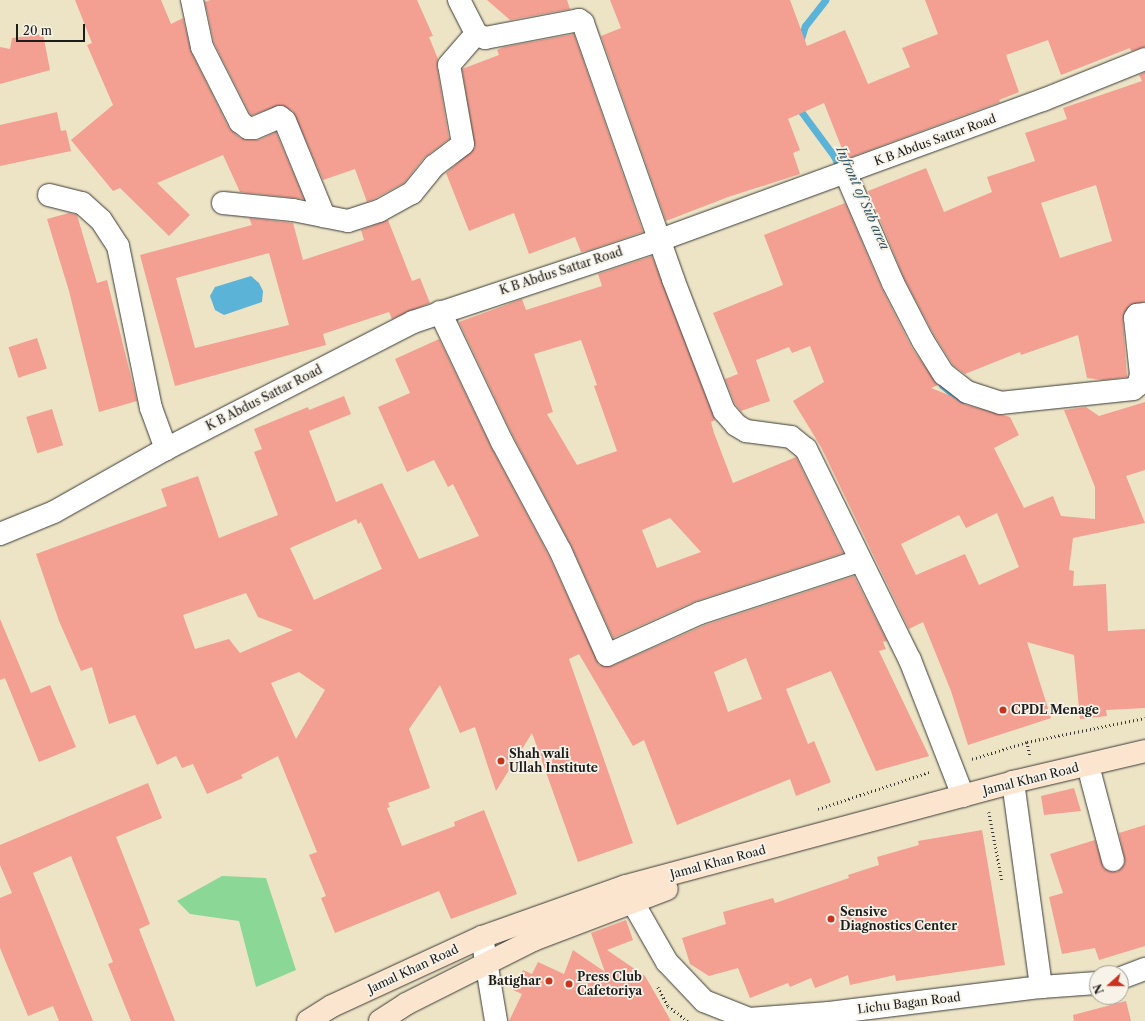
<!DOCTYPE html>
<style>
body{margin:0}
#map{position:relative;width:1145px;height:1021px;overflow:hidden;background:#ede4c6;font-family:"Libre Caslon Text",serif}
div>[style]{position:absolute}
[style*='--x']{left:calc(var(--x)*1px);top:calc(var(--y)*1px);width:calc(var(--w)*1px);rotate:calc(var(--a)*1deg)}
.green>*{inset:0;background:#8bd795}
.water>*{inset:0;background:#5bb3d8}
.stream>*{height:7px;margin:-3.5px;padding:0 3.5px;transform-origin:3.5px;border-radius:3.5px;background:#5bb3d8}
.building>*{inset:0;background:#f39f92;transform-origin:0 0}
.path>*{height:2.5px;margin-top:-1.25px;transform-origin:0;background:repeating-linear-gradient(90deg,#3b3a36 0 1px,transparent 0 4px)}
.roads{filter:drop-shadow(0 0 1px #3b3a36) drop-shadow(0 0 1px #3b3a36)}
.minor>*{height:22px;margin:-11px;padding:0 11px;transform-origin:11px;border-radius:11px;background:#fff}
.tertiary>*{height:22px;margin:-11px;padding:0 11px;transform-origin:11px;border-radius:11px;background:#fff}
.secondary>*{height:22px;margin:-11px;padding:0 11px;transform-origin:11px;border-radius:11px;background:#fce5cf}
.dots>*{width:11px;height:11px;translate:-50% -50%;box-sizing:border-box;border:2px solid #f7f3e8;border-radius:50%}
span{translate:-50% -50%;white-space:nowrap;text-align:center;line-height:1.15;-webkit-text-stroke:3.5px #f7f3e8;paint-order:stroke}
.street-label{font-size:12px;color:#1c1c1c}
.poi-label{font-size:12px;color:#1c1c1c;font-weight:700}
.left{translate:0 -50%;text-align:left}
.right{translate:-100% -50%;text-align:right}
.water-label{font-size:13px;color:#355867;font-style:italic}
.north{position:absolute;left:1089px;top:965px;width:40px;height:40px;box-sizing:border-box;background:#f7f3e8;border:1px solid #9f9d96;border-radius:50%;rotate:249deg;font-size:11px;font-weight:700;line-height:16px;text-align:center;color:#1c1c1c}
.north::after{content:'';display:block;margin:auto;width:14px;height:18px;background:#c8321e;clip-path:polygon(50% 0,100% 100%,50% 72%,0 100%)}
.scale{position:absolute;left:16px;top:24px;width:69px;height:18px;box-sizing:border-box;border:2px solid #1c1c1c;border-top:0;padding-left:5px;font-size:12px;line-height:14px;white-space:nowrap;color:#1c1c1c;-webkit-text-stroke:3px #f7f3e8;paint-order:stroke}
</style>
<div id="map">
<div class="green">
<i style="clip-path:polygon(222px 876px,266px 878px,296px 970px,256px 987px,239px 921px,190px 914px,177px 901px)"></i>
</div>
<div class="water">
<i style="clip-path:polygon(251px 276px,259px 283px,263px 291px,262px 302px,224px 315px,215px 310px,210px 296px,215px 287px)"></i>
</div>
<div class="stream">
<i style="--x:800;--y:42;--w:17;--a:-73"></i>
<i style="--x:805;--y:26;--w:33;--a:-52"></i>
<i style="--x:797;--y:106;--w:62;--a:53.5"></i>
<i style="--x:834;--y:156;--w:17;--a:66"></i>
<i style="--x:942;--y:385;--w:25;--a:40"></i>
</div>
<div class="building">
<i style="clip-path:polygon(75px 0,161px 0,171px 24px,183px 18px,191px 52px,229px 128px,240px 138px,248px 140px,259px 140px,276px 132px,304px 199px,240px 192px,223px 155px,157px 183px,190px 215px,169px 236px,120px 188px,113px 191px,71px 140px,113px 105px,87px 45px,92px 43px)"></i>
<i style="clip-path:polygon(210px 0,417px 0,433px 36px,429px 37px,438px 59px,437px 67px,449px 139px,424px 158px,404px 183px,374px 199px,367px 202px,355px 169px,323px 180px,293px 111px,281px 105px,252px 115px,250px 114px,214px 43px,205px 2px)"></i>
<i style="clip-path:polygon(487px 0,567px 0,570px 9px,510px 20px)"></i>
<i style="clip-path:polygon(610px 0,790px 0,807px 46px,845px 30px,868px 84px,910px 67px,902px 48px,938px 34px,925px 0,1145px 0,1145px 47px,1131px 51px,1130px 48px,1061px 75px,1048px 40px,1006px 55px,1019px 92px,999px 100px,1000px 102px,846px 159px,824px 103px,788px 119px,800px 150px,793px 153px,800px 174px,728px 197px,666px 221px,601px 36px,621px 28px)"></i>
<i style="clip-path:polygon(43px 34px,50px 70px,0 84px,0 47px,10px 49px,12px 38px)"></i>
<i style="clip-path:polygon(574px 34px,643px 232px,590px 250px,581px 252px,575px 237px,529px 254px,514px 213px,469px 231px,446px 173px,475px 148px,462px 69px,499px 55px,497px 50px,504px 47px)"></i>
<i style="clip-path:polygon(evenodd,1145px 72px,1145px 302px,1130px 305px,1123px 319px,1127px 377px,1103px 380px,1087px 378px,1078px 335px,1021px 355px,1020px 352px,965px 374px,953px 365px,934px 335px,904px 278px,868px 191px,926px 168px,944px 212px,992px 192px,987px 177px,1035px 161px,1025px 133px,1067px 119px,1063px 108px,1142px 81px,1139px 75px,1145px 72px,1096px 185px,1112px 241px,1060px 258px,1041px 203px,1096px 185px)"></i>
<i style="clip-path:polygon(57px 112px,61px 131px,66px 130px,71px 151px,0 166px,0 125px)"></i>
<i style="clip-path:polygon(evenodd,845px 203px,882px 289px,912px 348px,938px 385px,931px 388px,951px 396px,963px 404px,1010px 417px,1019px 435px,994px 448px,1024px 508px,1053px 496px,1061px 516px,1095px 519px,1095px 487px,1064px 410px,1086px 407px,1099px 416px,1145px 402px,1145px 470px,1126px 476px,1145px 523px,1073px 538px,1069px 570px,1074px 571px,1073px 586px,1106px 584px,1108px 631px,1145px 629px,1145px 708px,1106px 710px,1107px 716px,1080px 719px,1074px 655px,1027px 642px,1051px 718px,968px 745px,951px 691px,923px 622px,909px 629px,821px 447px,793px 401px,824px 382px,810px 346px,792px 353px,789px 347px,756px 360px,770px 401px,741px 411px,735px 404px,725px 379px,738px 374px,713px 313px,783px 285px,764px 235px,845px 203px,997px 513px,1019px 567px,979px 585px,965px 554px,916px 575px,901px 544px,959px 515px,966px 528px,997px 513px)"></i>
<i style="clip-path:polygon(69px 213px,77px 215px,97px 283px,107px 280px,137px 401px,99px 412px,69px 291px,47px 219px)"></i>
<i style="clip-path:polygon(evenodd,249px 218px,293px 223px,303px 260px,364px 240px,361px 230px,388px 220px,412px 281px,420px 278px,430px 303px,392px 319px,389px 312px,323px 334px,326px 345px,175px 386px,140px 255px,252px 225px,249px 218px,269px 253px,289px 325px,195px 348px,176px 278px,269px 253px)"></i>
<i style="clip-path:polygon(evenodd,652px 256px,715px 420px,711px 422px,714px 433px,733px 483px,796px 457px,843px 553px,696px 601px,613px 638px,571px 545px,513px 436px,459px 322px,522px 299px,526px 310px,602px 286px,598px 274px,652px 256px,581px 340px,597px 385px,594px 386px,617px 451px,577px 465px,547px 414px,553px 412px,534px 354px,581px 340px,652px 256px,670px 518px,701px 552px,657px 568px,642px 530px,670px 518px)"></i>
<i style="left:37px;top:338px;width:32px;height:30px;rotate:72deg"></i>
<i style="clip-path:polygon(evenodd,439px 339px,491px 447px,549px 556px,599px 665px,612px 666px,705px 625px,854px 576px,887px 641px,883px 642px,886px 649px,879px 651px,929px 756px,876px 771px,831px 671px,786px 689px,808px 744px,814px 741px,831px 782px,796px 796px,790px 779px,677px 825px,644px 740px,633px 746px,579px 654px,569px 659px,633px 843px,578px 862px,532px 733px,496px 791px,475px 727px,460px 733px,440px 685px,409px 729px,430px 788px,388px 803px,390px 807px,387px 808px,402px 846px,455px 826px,454px 822px,484px 810px,517px 894px,451px 919px,439px 891px,335px 933px,321px 898px,326px 896px,309px 855px,317px 852px,278px 756px,241px 775px,243px 778px,207px 794px,193px 764px,182px 768px,176px 756px,157px 765px,135px 715px,109px 724px,92px 667px,81px 671px,59px 621px,36px 554px,167px 506px,161px 489px,198px 476px,219px 538px,278px 515px,254px 452px,262px 449px,254px 429px,308px 407px,309px 410px,344px 396px,351px 414px,309px 431px,336px 502px,382px 483px,419px 559px,479px 536px,453px 484px,448px 487px,434px 460px,407px 472px,378px 407px,410px 393px,395px 359px,439px 339px,356px 519px,358px 524px,361px 522px,382px 569px,314px 600px,290px 548px,356px 519px,439px 339px,246px 593px,258px 617px,293px 630px,240px 653px,229px 639px,195px 649px,183px 615px,246px 593px,439px 339px,746px 658px,762px 699px,728px 712px,714px 672px,746px 658px,439px 339px,299px 672px,325px 690px,296px 739px,271px 683px,299px 672px)"></i>
<i style="left:52px;top:409px;width:38px;height:27px;rotate:73deg"></i>
<i style="clip-path:polygon(0 619px,31px 693px,50px 685px,76px 747px,39px 762px,5px 678px,0 680px)"></i>
<i style="clip-path:polygon(148px 783px,162px 818px,116px 837px,150px 924px,139px 929px,175px 1021px,131px 1021px,108px 964px,113px 962px,71px 856px,33px 873px,93px 1021px,59px 1021px,53px 1006px,28px 1016px,0 948px,0 898px,12px 893px,0 865px,0 845px)"></i>
<i style="clip-path:polygon(1074px 788px,1081px 811px,1044px 815px,1041px 796px)"></i>
<i style="clip-path:polygon(1145px 825px,1145px 946px,1099px 960px,1095px 948px,1062px 954px,1049px 897px,1063px 893px,1050px 854px,1095px 840px,1104px 868px,1117px 872px,1125px 863px,1119px 833px)"></i>
<i style="clip-path:polygon(982px 830px,1005px 965px,896px 981px,895px 975px,850px 985px,848px 975px,815px 988px,811px 978px,790px 987px,788px 983px,750px 998px,738px 968px,709px 976px,690px 964px,682px 938px,726px 924px,723px 912px,773px 898px,775px 903px,849px 878px,848px 875px,879px 865px,877px 857px,919px 845px,918px 841px)"></i>
<i style="clip-path:polygon(626px 920px,633px 940px,607px 950px,645px 976px,671px 1021px,509px 1021px,522px 994px,513px 990px,523px 970px,532px 974px,538px 962px,564px 974px,573px 950px,605px 972px,591px 933px)"></i>
<i style="clip-path:polygon(1126px 1001px,1131px 1021px,1074px 1021px,1073px 1015px)"></i>
</div>
<div class="path">
<i style="--x:1027;--y:742;--w:13;--a:77"></i>
<i style="--x:972;--y:759;--w:58;--a:-17.2"></i>
<i style="--x:1027;--y:742;--w:120;--a:-11.5"></i>
<i style="--x:818;--y:809;--w:117;--a:-18.4"></i>
<i style="--x:989;--y:812;--w:69;--a:79.2"></i>
<i style="--x:658;--y:987;--w:21;--a:62"></i>
<i style="--x:668;--y:1006;--w:25;--a:37"></i>
</div>
<div class="roads">
<div class="minor">
<i style="--x:192;--y:0;--w:48;--a:78"></i>
<i style="--x:202;--y:47;--w:84;--a:63.1"></i>
<i style="--x:240;--y:122;--w:10;--a:37"></i>
<i style="--x:248;--y:128;--w:6;--a:0"></i>
<i style="--x:254;--y:128;--w:28;--a:-23"></i>
<i style="--x:280;--y:117;--w:6;--a:39"></i>
<i style="--x:285;--y:121;--w:103;--a:67.7"></i>
<i style="--x:459;--y:0;--w:38;--a:63"></i>
<i style="--x:476;--y:34;--w:10;--a:24"></i>
<i style="--x:485;--y:38;--w:96;--a:-10.8"></i>
<i style="--x:579;--y:20;--w:5;--a:37"></i>
<i style="--x:583;--y:23;--w:271;--a:70.6"></i>
<i style="--x:673;--y:279;--w:142;--a:68.9"></i>
<i style="--x:724;--y:411;--w:18;--a:49"></i>
<i style="--x:736;--y:425;--w:12;--a:31"></i>
<i style="--x:746;--y:431;--w:45;--a:7.6"></i>
<i style="--x:791;--y:437;--w:19;--a:39"></i>
<i style="--x:806;--y:449;--w:235;--a:63.8"></i>
<i style="--x:910;--y:660;--w:146;--a:68.7"></i>
<i style="--x:845;--y:172;--w:121;--a:66.6"></i>
<i style="--x:893;--y:283;--w:65;--a:62.7"></i>
<i style="--x:923;--y:341;--w:39;--a:58"></i>
<i style="--x:944;--y:374;--w:29;--a:38"></i>
<i style="--x:967;--y:392;--w:35;--a:18"></i>
<i style="--x:1000;--y:403;--w:134;--a:-6"></i>
<i style="--x:1133;--y:389;--w:6;--a:-39"></i>
<i style="--x:1138;--y:385;--w:10;--a:-73"></i>
<i style="--x:1141;--y:375;--w:57;--a:-96"></i>
<i style="--x:1135;--y:318;--w:4;--a:-56"></i>
<i style="--x:1137;--y:315;--w:8;--a:-7"></i>
<i style="--x:49;--y:195;--w:34;--a:14"></i>
<i style="--x:82;--y:203;--w:25;--a:42"></i>
<i style="--x:101;--y:220;--w:31;--a:57"></i>
<i style="--x:118;--y:246;--w:165;--a:78.5"></i>
<i style="--x:151;--y:408;--w:44;--a:69.9"></i>
<i style="--x:223;--y:203;--w:70;--a:5.7"></i>
<i style="--x:293;--y:210;--w:56;--a:11.3"></i>
<i style="--x:348;--y:221;--w:33;--a:-18"></i>
<i style="--x:379;--y:211;--w:38;--a:-29"></i>
<i style="--x:412;--y:193;--w:35;--a:-51"></i>
<i style="--x:434;--y:166;--w:36;--a:-37"></i>
<i style="--x:463;--y:144;--w:80;--a:-100"></i>
<i style="--x:449;--y:65;--w:41;--a:-48.9"></i>
<i style="--x:440;--y:312;--w:144;--a:64.5"></i>
<i style="--x:502;--y:442;--w:123;--a:61.8"></i>
<i style="--x:560;--y:550;--w:115;--a:65.9"></i>
<i style="--x:607;--y:655;--w:102;--a:-24.3"></i>
<i style="--x:700;--y:613;--w:167;--a:-18.1"></i>
<i style="--x:1091;--y:777;--w:86;--a:75.2"></i>
<i style="--x:1013;--y:782;--w:207;--a:82.2"></i>
<i style="--x:632;--y:901;--w:70;--a:60.2"></i>
<i style="--x:667;--y:962;--w:54;--a:46.5"></i>
<i style="--x:704;--y:1001;--w:48;--a:21.8"></i>
<i style="--x:749;--y:1019;--w:80;--a:-4.3"></i>
<i style="--x:829;--y:1013;--w:214;--a:-7"></i>
<i style="--x:1041;--y:987;--w:56;--a:-4.1"></i>
<i style="--x:482;--y:937;--w:85;--a:80.5"></i>
<i style="--x:1121;--y:978;--w:26;--a:-21"></i>
</div>
<div class="tertiary">
<i style="--x:0;--y:534;--w:58;--a:-22.2"></i>
<i style="--x:54;--y:512;--w:129;--a:-29.4"></i>
<i style="--x:166;--y:449;--w:278;--a:-27.2"></i>
<i style="--x:413;--y:322;--w:260;--a:-18.4"></i>
<i style="--x:660;--y:240;--w:408;--a:-20.1"></i>
<i style="--x:1043;--y:100;--w:110;--a:-21.9"></i>
</div>
<div class="secondary">
<i style="--x:308;--y:1021;--w:28;--a:-32"></i>
<i style="--x:332;--y:1006;--w:165;--a:-24.7"></i>
<i style="--x:482;--y:937;--w:153;--a:-19.5"></i>
<i style="--x:626;--y:886;--w:401;--a:-15"></i>
<i style="--x:1013;--y:782;--w:136;--a:-13.2"></i>
<i style="--x:380;--y:1021;--w:31;--a:-33"></i>
<i style="--x:406;--y:1004;--w:142;--a:-26.7"></i>
<i style="--x:533;--y:940;--w:143;--a:-20.8"></i>
</div>
</div>
<div class="dots">
<i style="left:1003px;top:710px;background:#c8321e"></i>
<i style="left:501px;top:761px;background:#c8321e"></i>
<i style="left:831px;top:919px;background:#c8321e"></i>
<i style="left:549px;top:981px;background:#c8321e"></i>
<i style="left:569px;top:984px;background:#c8321e"></i>
</div>
<div class="street-label">
<span style="left:935px;top:140px;rotate:-20deg">K B Abdus Sattar Road</span>
<span style="left:561px;top:271px;rotate:-18deg">K B Abdus Sattar Road</span>
<span style="left:264px;top:398px;rotate:-27deg">K B Abdus Sattar Road</span>
<span style="left:1031px;top:779px;rotate:-14deg">Jamal Khan Road</span>
<span style="left:718px;top:862px;rotate:-15deg">Jamal Khan Road</span>
<span style="left:413px;top:969px;rotate:-25deg">Jamal Khan Road</span>
<span style="left:909px;top:1003px;rotate:-7deg">Lichu Bagan Road</span>
</div>
<div class="poi-label">
<span class="left" style="left:1011px;top:710px">CPDL Menage</span>
<span class="left" style="left:509px;top:761px">Shah wali<br>Ullah Institute</span>
<span class="left" style="left:840px;top:919px">Sensive<br>Diagnostics Center</span>
<span class="left" style="left:577px;top:984px">Press Club<br>Cafetoriya</span>
<span class="right" style="left:541px;top:981px">Batighar</span>
</div>
<div class="water-label">
<span style="left:863px;top:198px;rotate:66deg">Infront of Sub area</span>
</div>
<div class="north">N</div>
<div class="scale">20 m</div>
</div>
